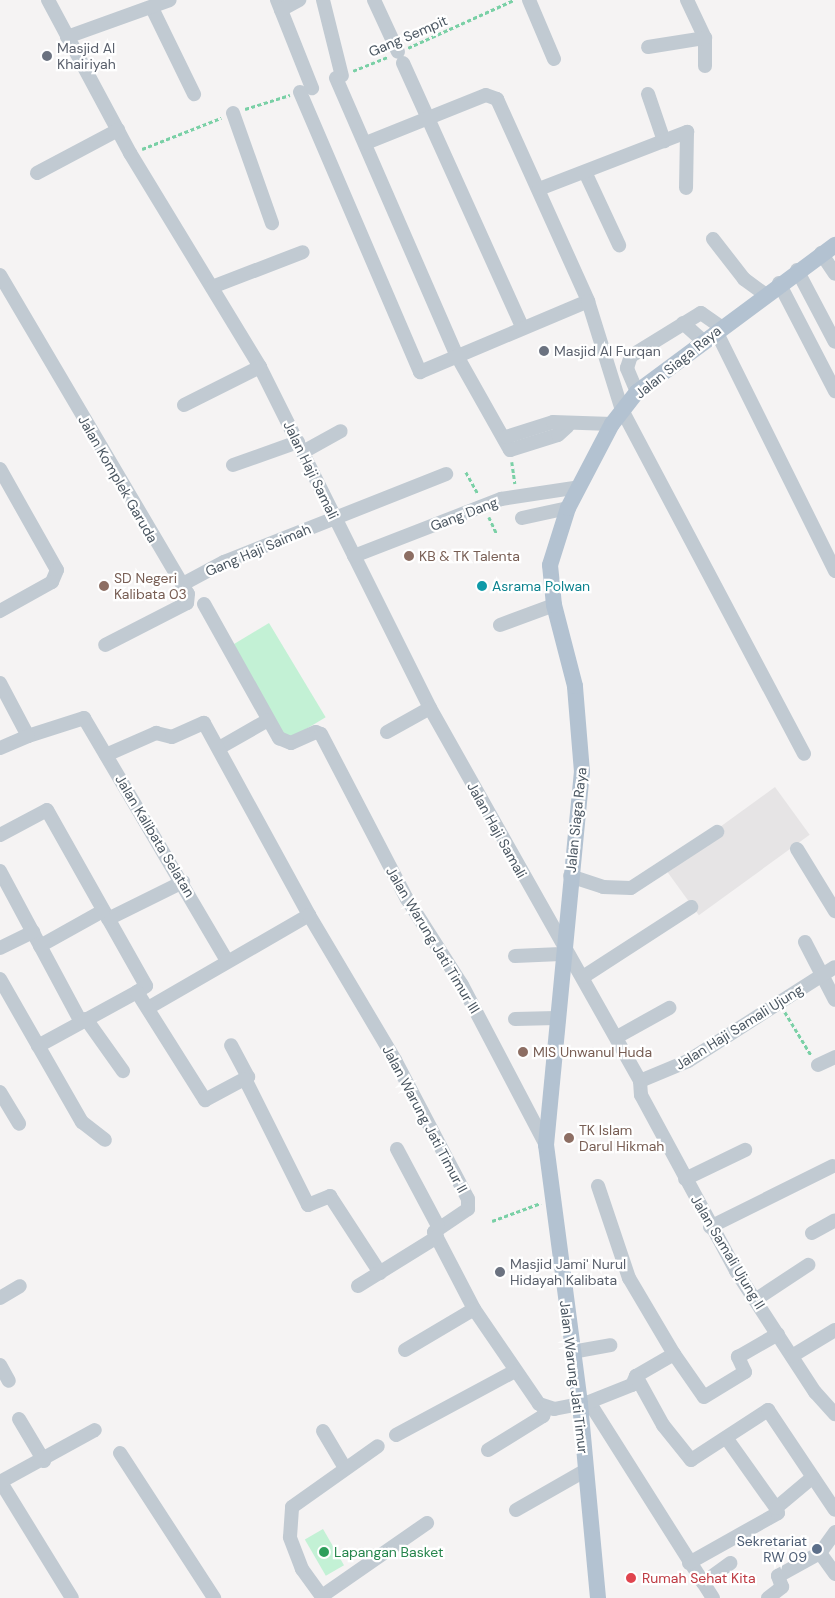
<!DOCTYPE html>
<style>
body{margin:0}
#map{position:relative;width:835px;height:1598px;overflow:hidden;background:#f5f3f3;font-family:"DM Sans",sans-serif}
div>[style]{position:absolute}
[style*='--x']{left:calc(var(--x)*1px);top:calc(var(--y)*1px);width:calc(var(--w)*1px);rotate:calc(var(--a)*1deg)}
.education>*{inset:0;background:#e6e4e5;transform-origin:0 0}
.green>*{inset:0;background:#c3f1d5;transform-origin:0 0}
.path>*{height:2.5px;margin-top:-1.25px;transform-origin:0;background:repeating-linear-gradient(90deg,#7ad0a6 0 4px,transparent 0 6.5px)}
.minor>*{height:14px;margin:-7px;padding:0 7px;transform-origin:7px;border-radius:7px;background:#c1cad2}
.major>*{height:16px;margin:-8px;padding:0 8px;transform-origin:8px;border-radius:8px;background:#b3c2d1}
.dots>*{width:14px;height:14px;translate:-50% -50%;box-sizing:border-box;border:2px solid #fff;border-radius:50%}
span{translate:-50% -50%;white-space:nowrap;text-align:center;line-height:1.15;-webkit-text-stroke:4.5px #fff;paint-order:stroke}
.street-label{font-size:14px;color:#4a5661}
.worship-label{font-size:14px;color:#5b616d}
.left{translate:0 -50%;text-align:left}
.education-label{font-size:14px;color:#785e54}
.culture-label{font-size:14px;color:#0d838f}
.service-label{font-size:14px;color:#4e5e75}
.right{translate:-100% -50%;text-align:right}
.leisure-label{font-size:14px;color:#27864d}
.health-label{font-size:14px;color:#be3a42}
</style>
<div id="map">
<div class="education">
<i style="left:775px;top:787px;width:59px;height:137px;rotate:54deg"></i>
</div>
<div class="green">
<i style="left:269px;top:623px;width:110px;height:48px;rotate:59deg"></i>
<i style="left:323px;top:1529px;width:42px;height:21px;rotate:60deg"></i>
</div>
<div class="path">
<i style="--x:408;--y:48;--w:116;--a:-24.4"></i>
<i style="--x:353;--y:71;--w:37;--a:-22"></i>
<i style="--x:245;--y:109;--w:47;--a:-17.3"></i>
<i style="--x:142;--y:149;--w:85;--a:-21.4"></i>
<i style="--x:512;--y:462;--w:22;--a:82"></i>
<i style="--x:466;--y:472;--w:25;--a:61"></i>
<i style="--x:489;--y:517;--w:19;--a:65"></i>
<i style="--x:785;--y:1012;--w:50;--a:58.8"></i>
<i style="--x:492;--y:1221;--w:52;--a:-20.2"></i>
</div>
<div class="minor">
<i style="--x:48;--y:0;--w:174;--a:61.8"></i>
<i style="--x:130;--y:153;--w:250;--a:58.7"></i>
<i style="--x:260;--y:367;--w:381;--a:63.5"></i>
<i style="--x:430;--y:708;--w:428;--a:60.6"></i>
<i style="--x:277;--y:0;--w:95;--a:68.3"></i>
<i style="--x:323;--y:0;--w:78;--a:76"></i>
<i style="--x:374;--y:0;--w:57;--a:65.2"></i>
<i style="--x:529;--y:0;--w:64;--a:67"></i>
<i style="--x:687;--y:0;--w:42;--a:64.7"></i>
<i style="--x:705;--y:38;--w:28;--a:90"></i>
<i style="--x:152;--y:8;--w:96;--a:64"></i>
<i style="--x:281;--y:10;--w:21;--a:-29"></i>
<i style="--x:67;--y:37;--w:109;--a:-19.8"></i>
<i style="--x:648;--y:47;--w:58;--a:-9"></i>
<i style="--x:403;--y:63;--w:290;--a:65.7"></i>
<i style="--x:336;--y:78;--w:303;--a:66.5"></i>
<i style="--x:457;--y:356;--w:108;--a:60.6"></i>
<i style="--x:510;--y:450;--w:50;--a:-17.4"></i>
<i style="--x:558;--y:435;--w:13;--a:-42"></i>
<i style="--x:300;--y:92;--w:305;--a:66.8"></i>
<i style="--x:420;--y:372;--w:182;--a:-22.9"></i>
<i style="--x:648;--y:94;--w:50;--a:71.2"></i>
<i style="--x:233;--y:113;--w:117;--a:70.5"></i>
<i style="--x:366;--y:143;--w:129;--a:-21.8"></i>
<i style="--x:486;--y:95;--w:12;--a:20"></i>
<i style="--x:497;--y:99;--w:222;--a:65.7"></i>
<i style="--x:588;--y:301;--w:114;--a:72.7"></i>
<i style="--x:622;--y:410;--w:389;--a:62.1"></i>
<i style="--x:585;--y:172;--w:81;--a:65"></i>
<i style="--x:37;--y:173;--w:92;--a:-28"></i>
<i style="--x:539;--y:189;--w:159;--a:-21.1"></i>
<i style="--x:687;--y:132;--w:56;--a:91"></i>
<i style="--x:713;--y:239;--w:51;--a:52.2"></i>
<i style="--x:744;--y:279;--w:26;--a:36"></i>
<i style="--x:821;--y:253;--w:25;--a:56"></i>
<i style="--x:797;--y:270;--w:81;--a:62.2"></i>
<i style="--x:0;--y:275;--w:370;--a:59.5"></i>
<i style="--x:188;--y:594;--w:9;--a:96"></i>
<i style="--x:187;--y:603;--w:92;--a:152.9"></i>
<i style="--x:779;--y:283;--w:122;--a:62.6"></i>
<i style="--x:212;--y:287;--w:97;--a:-21"></i>
<i style="--x:683;--y:323;--w:27;--a:42"></i>
<i style="--x:716;--y:331;--w:268;--a:63.6"></i>
<i style="--x:637;--y:392;--w:26;--a:-113"></i>
<i style="--x:627;--y:368;--w:13;--a:-72"></i>
<i style="--x:631;--y:356;--w:82;--a:-31.6"></i>
<i style="--x:701;--y:313;--w:24;--a:35"></i>
<i style="--x:184;--y:405;--w:85;--a:-26.6"></i>
<i style="--x:506;--y:437;--w:49;--a:-17.7"></i>
<i style="--x:553;--y:422;--w:59;--a:1.9"></i>
<i style="--x:303;--y:452;--w:43;--a:-28.9"></i>
<i style="--x:233;--y:465;--w:69;--a:-19.5"></i>
<i style="--x:0;--y:469;--w:116;--a:60.6"></i>
<i style="--x:57;--y:570;--w:13;--a:113"></i>
<i style="--x:52;--y:582;--w:60;--a:150.9"></i>
<i style="--x:522;--y:518;--w:47;--a:-12.3"></i>
<i style="--x:354;--y:556;--w:158;--a:-21.2"></i>
<i style="--x:501;--y:499;--w:79;--a:-8.7"></i>
<i style="--x:183;--y:584;--w:47;--a:-28.2"></i>
<i style="--x:224;--y:562;--w:239;--a:-21.6"></i>
<i style="--x:204;--y:604;--w:154;--a:60.8"></i>
<i style="--x:279;--y:738;--w:13;--a:23"></i>
<i style="--x:291;--y:743;--w:27;--a:-24"></i>
<i style="--x:316;--y:732;--w:5;--a:22"></i>
<i style="--x:321;--y:734;--w:186;--a:62.5"></i>
<i style="--x:407;--y:899;--w:102;--a:57.4"></i>
<i style="--x:462;--y:985;--w:181;--a:62.3"></i>
<i style="--x:500;--y:625;--w:58;--a:-20.3"></i>
<i style="--x:0;--y:683;--w:60;--a:62.2"></i>
<i style="--x:28;--y:736;--w:59;--a:-17.8"></i>
<i style="--x:84;--y:718;--w:282;--a:59.5"></i>
<i style="--x:387;--y:732;--w:49;--a:-29.2"></i>
<i style="--x:0;--y:748;--w:30;--a:-23"></i>
<i style="--x:219;--y:748;--w:56;--a:-29.7"></i>
<i style="--x:106;--y:755;--w:55;--a:-23.7"></i>
<i style="--x:156;--y:733;--w:16;--a:14"></i>
<i style="--x:172;--y:737;--w:35;--a:-24"></i>
<i style="--x:204;--y:723;--w:219;--a:61.3"></i>
<i style="--x:0;--y:835;--w:53;--a:-28"></i>
<i style="--x:47;--y:810;--w:202;--a:60.6"></i>
<i style="--x:146;--y:986;--w:11;--a:146"></i>
<i style="--x:797;--y:849;--w:73;--a:58.5"></i>
<i style="--x:0;--y:871;--w:171;--a:61.8"></i>
<i style="--x:570;--y:876;--w:35;--a:18"></i>
<i style="--x:603;--y:887;--w:28;--a:2"></i>
<i style="--x:631;--y:888;--w:103;--a:-33.1"></i>
<i style="--x:108;--y:919;--w:84;--a:-26.3"></i>
<i style="--x:805;--y:942;--w:65;--a:62.7"></i>
<i style="--x:40;--y:946;--w:72;--a:-29.1"></i>
<i style="--x:0;--y:948;--w:37;--a:-26"></i>
<i style="--x:515;--y:956;--w:46;--a:-2.5"></i>
<i style="--x:583;--y:977;--w:129;--a:-32.9"></i>
<i style="--x:0;--y:979;--w:165;--a:60.2"></i>
<i style="--x:82;--y:1122;--w:29;--a:38"></i>
<i style="--x:148;--y:1008;--w:186;--a:-30"></i>
<i style="--x:309;--y:915;--w:169;--a:59.3"></i>
<i style="--x:395;--y:1060;--w:157;--a:62.3"></i>
<i style="--x:468;--y:1199;--w:10;--a:90"></i>
<i style="--x:468;--y:1209;--w:41;--a:145.9"></i>
<i style="--x:434;--y:1232;--w:87;--a:62.5"></i>
<i style="--x:474;--y:1309;--w:115;--a:55.6"></i>
<i style="--x:539;--y:1404;--w:16;--a:18"></i>
<i style="--x:554;--y:1409;--w:36;--a:-11"></i>
<i style="--x:589;--y:1402;--w:232;--a:57.7"></i>
<i style="--x:86;--y:1019;--w:64;--a:54.6"></i>
<i style="--x:515;--y:1019;--w:41;--a:-1.4"></i>
<i style="--x:617;--y:1037;--w:60;--a:-29.1"></i>
<i style="--x:38;--y:1046;--w:113;--a:-28.6"></i>
<i style="--x:137;--y:992;--w:128;--a:57.8"></i>
<i style="--x:205;--y:1100;--w:49;--a:-28.1"></i>
<i style="--x:248;--y:1077;--w:36;--a:-118"></i>
<i style="--x:818;--y:1065;--w:19;--a:-25"></i>
<i style="--x:245;--y:1079;--w:141;--a:63.4"></i>
<i style="--x:308;--y:1205;--w:24;--a:-22"></i>
<i style="--x:330;--y:1196;--w:92;--a:57"></i>
<i style="--x:640;--y:1081;--w:14;--a:86"></i>
<i style="--x:641;--y:1095;--w:200;--a:61.6"></i>
<i style="--x:736;--y:1271;--w:145;--a:56.9"></i>
<i style="--x:815;--y:1392;--w:30;--a:48"></i>
<i style="--x:640;--y:1081;--w:52;--a:-22.6"></i>
<i style="--x:688;--y:1061;--w:174;--a:-32.6"></i>
<i style="--x:0;--y:1092;--w:37;--a:59"></i>
<i style="--x:397;--y:1149;--w:87;--a:62"></i>
<i style="--x:685;--y:1179;--w:67;--a:-25.8"></i>
<i style="--x:598;--y:1186;--w:97;--a:71.4"></i>
<i style="--x:629;--y:1278;--w:88;--a:59.4"></i>
<i style="--x:710;--y:1227;--w:137;--a:-26.4"></i>
<i style="--x:812;--y:1233;--w:26;--a:-29"></i>
<i style="--x:358;--y:1286;--w:93;--a:-31.8"></i>
<i style="--x:0;--y:1298;--w:23;--a:-31"></i>
<i style="--x:755;--y:1300;--w:64;--a:-33.4"></i>
<i style="--x:405;--y:1350;--w:80;--a:-30.7"></i>
<i style="--x:572;--y:1352;--w:39;--a:-10"></i>
<i style="--x:792;--y:1356;--w:50;--a:-31.2"></i>
<i style="--x:0;--y:1365;--w:18;--a:61"></i>
<i style="--x:636;--y:1376;--w:44;--a:-30.1"></i>
<i style="--x:674;--y:1354;--w:52;--a:55.1"></i>
<i style="--x:704;--y:1397;--w:48;--a:-31.4"></i>
<i style="--x:745;--y:1372;--w:17;--a:-115"></i>
<i style="--x:738;--y:1357;--w:46;--a:-29.9"></i>
<i style="--x:589;--y:1402;--w:46;--a:-21.6"></i>
<i style="--x:632;--y:1385;--w:10;--a:-66"></i>
<i style="--x:636;--y:1376;--w:56;--a:61.1"></i>
<i style="--x:663;--y:1425;--w:45;--a:51.3"></i>
<i style="--x:691;--y:1460;--w:92;--a:-33"></i>
<i style="--x:768;--y:1410;--w:120;--a:56.2"></i>
<i style="--x:19;--y:1419;--w:49;--a:59.2"></i>
<i style="--x:323;--y:1431;--w:43;--a:59.3"></i>
<i style="--x:396;--y:1435;--w:135;--a:-28.3"></i>
<i style="--x:727;--y:1439;--w:85;--a:54.6"></i>
<i style="--x:488;--y:1450;--w:65;--a:-31.7"></i>
<i style="--x:543;--y:1416;--w:9;--a:-69"></i>
<i style="--x:120;--y:1453;--w:173;--a:57"></i>
<i style="--x:0;--y:1481;--w:137;--a:58.4"></i>
<i style="--x:0;--y:1482;--w:108;--a:-28.7"></i>
<i style="--x:516;--y:1510;--w:81;--a:-29.7"></i>
<i style="--x:820;--y:1553;--w:26;--a:54"></i>
<i style="--x:689;--y:1563;--w:102;--a:-29.3"></i>
<i style="--x:778;--y:1513;--w:5;--a:-112"></i>
<i style="--x:776;--y:1508;--w:48;--a:-40"></i>
<i style="--x:703;--y:1583;--w:34;--a:-36"></i>
<i style="--x:322;--y:1596;--w:128;--a:-34.8"></i>
<i style="--x:323;--y:1598;--w:36;--a:-126"></i>
<i style="--x:302;--y:1569;--w:34;--a:-111"></i>
<i style="--x:290;--y:1537;--w:30;--a:-86"></i>
<i style="--x:292;--y:1507;--w:105;--a:-35.3"></i>
<i style="--x:768;--y:1598;--w:18;--a:-38"></i>
<i style="--x:782;--y:1587;--w:12;--a:-110"></i>
<i style="--x:778;--y:1576;--w:48;--a:-28.7"></i>
<i style="--x:820;--y:1553;--w:26;--a:-54"></i>
</div>
<div class="major">
<i style="--x:598;--y:1598;--w:196;--a:-95.3"></i>
<i style="--x:580;--y:1403;--w:260;--a:-97.5"></i>
<i style="--x:546;--y:1145;--w:375;--a:-84.5"></i>
<i style="--x:582;--y:772;--w:86;--a:-94.7"></i>
<i style="--x:575;--y:686;--w:84;--a:-104.5"></i>
<i style="--x:554;--y:605;--w:40;--a:-95.7"></i>
<i style="--x:550;--y:565;--w:60;--a:-72.5"></i>
<i style="--x:568;--y:508;--w:95;--a:-62.4"></i>
<i style="--x:612;--y:424;--w:41;--a:-52"></i>
<i style="--x:637;--y:392;--w:247;--a:-36.6"></i>
</div>
<div class="dots">
<i style="left:47px;top:56px;background:#6b7280"></i>
<i style="left:544px;top:351px;background:#6b7280"></i>
<i style="left:409px;top:556px;background:#8d6e63"></i>
<i style="left:104px;top:586px;background:#8d6e63"></i>
<i style="left:482px;top:586px;background:#0f9aa8"></i>
<i style="left:523px;top:1052px;background:#8d6e63"></i>
<i style="left:569px;top:1138px;background:#8d6e63"></i>
<i style="left:500px;top:1272px;background:#6b7280"></i>
<i style="left:817px;top:1549px;background:#5c6f8a"></i>
<i style="left:324px;top:1552px;background:#2e9e5b"></i>
<i style="left:631px;top:1578px;background:#e0444e"></i>
</div>
<div class="street-label">
<span style="left:408px;top:36px;rotate:-23deg">Gang Sempit</span>
<span style="left:678px;top:362px;rotate:-39deg">Jalan Siaga Raya</span>
<span style="left:311px;top:470px;rotate:64deg">Jalan Haji Samali</span>
<span style="left:118px;top:479px;rotate:60deg">Jalan Komplek Garuda</span>
<span style="left:464px;top:514px;rotate:-21deg">Gang Dang</span>
<span style="left:258px;top:550px;rotate:-23deg">Gang Haji Saimah</span>
<span style="left:576px;top:820px;rotate:-84deg">Jalan Siaga Raya</span>
<span style="left:497px;top:830px;rotate:61deg">Jalan Haji Samali</span>
<span style="left:155px;top:836px;rotate:59deg">Jalan Kalibata Selatan</span>
<span style="left:433px;top:940px;rotate:59deg">Jalan Warung Jati Timur III</span>
<span style="left:739px;top:1027px;rotate:-32deg">Jalan Haji Samali Ujung</span>
<span style="left:425px;top:1119px;rotate:62deg">Jalan Warung Jati Timur II</span>
<span style="left:728px;top:1252px;rotate:59deg">Jalan Samali Ujung II</span>
<span style="left:574px;top:1377px;rotate:83deg">Jalan Warung Jati Timur</span>
</div>
<div class="worship-label">
<span class="left" style="left:57px;top:56px">Masjid Al<br>Khairiyah</span>
<span class="left" style="left:554px;top:351px">Masjid Al Furqan</span>
<span class="left" style="left:510px;top:1272px">Masjid Jami' Nurul<br>Hidayah Kalibata</span>
</div>
<div class="education-label">
<span class="left" style="left:419px;top:556px">KB &amp; TK Talenta</span>
<span class="left" style="left:114px;top:586px">SD Negeri<br>Kalibata 03</span>
<span class="left" style="left:533px;top:1052px">MIS Unwanul Huda</span>
<span class="left" style="left:579px;top:1138px">TK Islam<br>Darul Hikmah</span>
</div>
<div class="culture-label">
<span class="left" style="left:492px;top:586px">Asrama Polwan</span>
</div>
<div class="service-label">
<span class="right" style="left:807px;top:1549px">Sekretariat<br>RW 09</span>
</div>
<div class="leisure-label">
<span class="left" style="left:334px;top:1552px">Lapangan Basket</span>
</div>
<div class="health-label">
<span class="left" style="left:642px;top:1578px">Rumah Sehat Kita</span>
</div>
</div>
